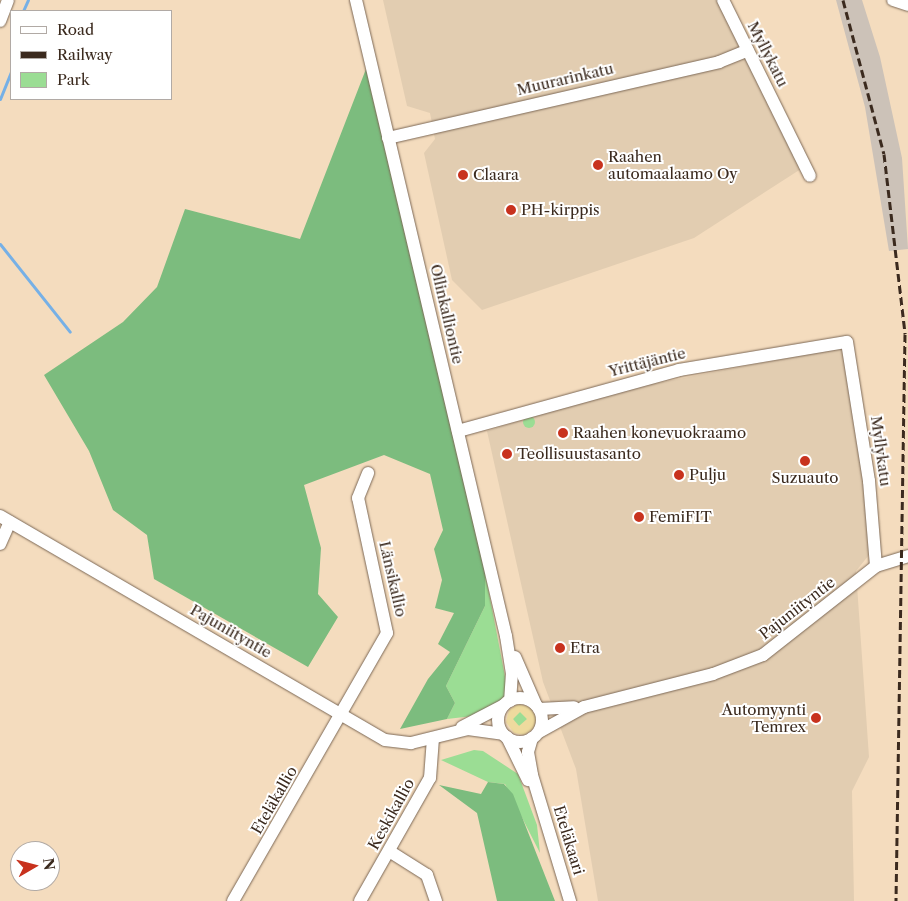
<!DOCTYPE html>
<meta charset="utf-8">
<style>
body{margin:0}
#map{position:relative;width:908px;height:901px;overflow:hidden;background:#f4dcbe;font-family:"Libre Caslon Text",serif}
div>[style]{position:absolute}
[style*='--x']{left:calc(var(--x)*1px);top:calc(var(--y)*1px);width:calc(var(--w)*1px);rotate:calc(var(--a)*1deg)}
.built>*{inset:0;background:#e2cdb1}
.industrial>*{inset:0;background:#ccc2b8}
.green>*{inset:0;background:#9bdd94}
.round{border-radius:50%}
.forest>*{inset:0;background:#7cbc7e}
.sand>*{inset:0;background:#eeda9e}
.stream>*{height:3px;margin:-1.5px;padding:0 1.5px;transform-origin:1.5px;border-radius:1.5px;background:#76b0e6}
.roads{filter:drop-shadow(0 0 1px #7c6856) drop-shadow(0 0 1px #7c6856)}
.minor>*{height:12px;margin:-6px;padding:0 6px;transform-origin:6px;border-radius:6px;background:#fff}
.minor>.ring{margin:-6px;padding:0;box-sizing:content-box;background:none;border:12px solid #fff;border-radius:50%}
.rail>*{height:3px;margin-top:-1.5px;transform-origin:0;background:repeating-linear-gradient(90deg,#3b2a1e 0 8px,transparent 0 12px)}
.dots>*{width:14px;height:14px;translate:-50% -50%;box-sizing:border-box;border:2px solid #fff;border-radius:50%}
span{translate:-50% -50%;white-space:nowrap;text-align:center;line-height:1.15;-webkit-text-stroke:4px #fff;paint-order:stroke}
.street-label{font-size:15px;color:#3b2a1e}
.poi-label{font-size:15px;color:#3b2a1e}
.left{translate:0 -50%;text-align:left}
.right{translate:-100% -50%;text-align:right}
.legend{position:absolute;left:10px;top:10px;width:162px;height:90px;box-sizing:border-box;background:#fff;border:1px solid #b1aaa5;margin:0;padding:6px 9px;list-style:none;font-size:15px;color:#3b2a1e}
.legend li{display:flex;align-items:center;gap:10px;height:25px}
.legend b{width:25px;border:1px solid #b1aaa5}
.north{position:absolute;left:10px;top:841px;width:50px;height:50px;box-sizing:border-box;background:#fff;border:1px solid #b1aaa5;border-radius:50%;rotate:82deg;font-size:14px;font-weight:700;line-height:20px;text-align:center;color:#3b2a1e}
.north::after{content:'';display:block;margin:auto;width:18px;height:22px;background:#c8321e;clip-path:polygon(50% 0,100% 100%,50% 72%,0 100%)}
</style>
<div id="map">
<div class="built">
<i style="clip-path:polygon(383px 0,721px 0,804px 167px,694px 238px,482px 310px,452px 280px,424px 153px,435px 139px,430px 113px,407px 106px)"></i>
<i style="clip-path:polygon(840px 348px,848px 365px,873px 550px,856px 571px,869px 757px,852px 791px,854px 901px,598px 901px,576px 769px,543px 682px,487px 431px,611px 392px)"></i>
</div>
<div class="industrial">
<i style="clip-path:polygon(836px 0,862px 0,880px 57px,902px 158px,908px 249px,889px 251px,865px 107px)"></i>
</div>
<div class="green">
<i class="round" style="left:523px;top:416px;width:12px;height:12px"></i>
<i style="clip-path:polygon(485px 572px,508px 692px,496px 706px,473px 716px,447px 719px,455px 703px,446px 686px,485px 606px)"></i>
<i class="round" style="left:513px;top:712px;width:14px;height:14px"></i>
<i style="clip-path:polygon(474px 750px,483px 751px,518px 774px,537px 825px,540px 853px,505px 784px,488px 782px,441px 760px)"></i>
</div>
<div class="forest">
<i style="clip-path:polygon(366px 69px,485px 572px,485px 606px,446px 686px,455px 703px,447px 719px,400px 729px,428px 679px,450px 652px,438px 644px,454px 613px,435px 608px,442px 580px,434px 549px,443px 530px,430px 474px,384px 455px,304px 485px,321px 548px,318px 594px,338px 617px,308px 667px,154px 579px,147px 535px,113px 510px,89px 451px,44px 375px,123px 322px,157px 287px,185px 209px,300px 239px)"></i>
<i style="clip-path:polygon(488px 782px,504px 784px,513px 794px,555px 901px,497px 901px,477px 813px,439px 785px,481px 794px)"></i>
</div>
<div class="sand">
<i style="clip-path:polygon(evenodd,518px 704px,530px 707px,537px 719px,533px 729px,524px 735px,514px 733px,506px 722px,509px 710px,518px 704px,520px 712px,527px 719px,519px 726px,513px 719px,520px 712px)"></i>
</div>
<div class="stream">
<i style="--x:23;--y:11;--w:12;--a:-66"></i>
<i style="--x:0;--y:99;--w:29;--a:-68"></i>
<i style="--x:0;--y:244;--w:112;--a:51.5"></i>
</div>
<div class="roads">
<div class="minor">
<i style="--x:356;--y:0;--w:653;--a:76.73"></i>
<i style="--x:506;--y:636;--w:37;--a:81"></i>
<i style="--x:512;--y:673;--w:28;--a:94"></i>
<i style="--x:723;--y:0;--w:196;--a:63.7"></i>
<i style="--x:893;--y:0;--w:16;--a:18"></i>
<i style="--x:0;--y:21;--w:22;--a:-69"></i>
<i style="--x:388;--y:138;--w:340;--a:-12.9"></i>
<i style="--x:719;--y:62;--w:31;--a:-22"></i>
<i style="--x:458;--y:431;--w:229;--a:-15.4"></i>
<i style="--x:679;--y:370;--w:170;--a:-9.5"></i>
<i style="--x:847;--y:342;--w:141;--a:81"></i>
<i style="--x:869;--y:481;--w:85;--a:85.3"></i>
<i style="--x:0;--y:516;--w:445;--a:30.2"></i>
<i style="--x:385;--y:740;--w:26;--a:7"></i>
<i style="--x:411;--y:743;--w:59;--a:-13.8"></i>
<i style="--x:468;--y:729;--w:35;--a:8"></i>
<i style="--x:0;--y:544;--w:24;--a:-66"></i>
<i style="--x:515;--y:657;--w:52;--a:66.4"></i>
<i class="ring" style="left:498px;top:698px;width:32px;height:32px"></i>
<i style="--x:539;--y:709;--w:35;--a:-3"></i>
<i style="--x:462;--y:727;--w:47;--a:-27.6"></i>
<i style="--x:539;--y:732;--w:51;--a:-29.1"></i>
<i style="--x:584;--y:707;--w:133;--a:-14.3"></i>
<i style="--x:713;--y:674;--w:53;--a:-20.8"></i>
<i style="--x:763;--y:655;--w:144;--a:-38.2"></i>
<i style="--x:876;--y:566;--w:34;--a:-17"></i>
<i style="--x:507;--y:737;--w:48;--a:64"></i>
<i style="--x:532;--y:738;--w:15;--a:106"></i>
<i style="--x:528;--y:752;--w:23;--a:80"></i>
<i style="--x:532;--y:775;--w:132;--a:73.2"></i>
<i style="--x:389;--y:851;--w:45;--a:32.3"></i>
<i style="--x:427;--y:875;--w:28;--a:71"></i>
<i style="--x:233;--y:901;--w:309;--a:-60.1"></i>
<i style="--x:387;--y:633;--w:138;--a:-102.1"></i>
<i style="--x:358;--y:498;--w:27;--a:-68"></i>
<i style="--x:360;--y:901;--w:142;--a:-60.4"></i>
<i style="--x:430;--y:778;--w:40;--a:-85.7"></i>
</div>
</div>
<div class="rail">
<i style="--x:843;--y:0;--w:159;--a:75.1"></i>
<i style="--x:884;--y:154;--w:181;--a:83.3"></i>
<i style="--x:905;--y:334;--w:567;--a:90.91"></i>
</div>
<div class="dots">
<i style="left:598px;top:165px;background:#c8321e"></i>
<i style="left:463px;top:175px;background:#c8321e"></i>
<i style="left:511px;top:210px;background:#c8321e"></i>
<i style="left:563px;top:433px;background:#c8321e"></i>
<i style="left:507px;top:454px;background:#c8321e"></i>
<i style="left:805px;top:461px;background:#c8321e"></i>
<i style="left:679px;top:475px;background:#c8321e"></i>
<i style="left:639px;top:517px;background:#c8321e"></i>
<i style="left:560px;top:648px;background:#c8321e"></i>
<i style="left:816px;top:718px;background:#c8321e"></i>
</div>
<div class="street-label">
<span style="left:768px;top:54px;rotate:63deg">Myllykatu</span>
<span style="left:565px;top:79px;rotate:-13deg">Muurarinkatu</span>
<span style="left:447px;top:314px;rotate:77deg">Ollinkalliontie</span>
<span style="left:647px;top:362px;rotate:-14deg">Yrittäjäntie</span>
<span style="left:881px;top:451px;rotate:82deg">Myllykatu</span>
<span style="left:393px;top:579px;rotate:77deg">Länsikallio</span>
<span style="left:797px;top:608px;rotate:-38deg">Pajuniityntie</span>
<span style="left:231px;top:631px;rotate:30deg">Pajuniityntie</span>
<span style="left:274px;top:800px;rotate:-60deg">Eteläkallio</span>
<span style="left:391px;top:814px;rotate:-61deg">Keskikallio</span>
<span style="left:569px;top:840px;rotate:73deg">Eteläkaari</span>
</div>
<div class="poi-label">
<span class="left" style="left:608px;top:165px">Raahen<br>automaalaamo Oy</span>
<span class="left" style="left:473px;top:175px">Claara</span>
<span class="left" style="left:521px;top:210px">PH-kirppis</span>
<span class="left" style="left:573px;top:433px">Raahen konevuokraamo</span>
<span class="left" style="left:517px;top:454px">Teollisuustasanto</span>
<span class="left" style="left:689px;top:475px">Pulju</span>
<span style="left:805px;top:478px">Suzuauto</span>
<span class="left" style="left:649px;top:517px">FemiFIT</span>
<span class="left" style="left:570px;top:648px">Etra</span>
<span class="right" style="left:806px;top:718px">Automyynti<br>Temrex</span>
</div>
<ul class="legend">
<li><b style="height:6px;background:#fff"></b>Road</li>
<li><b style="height:6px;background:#3b2a1e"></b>Railway</li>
<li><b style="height:14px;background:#9bdd94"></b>Park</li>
</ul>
<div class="north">N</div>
</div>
